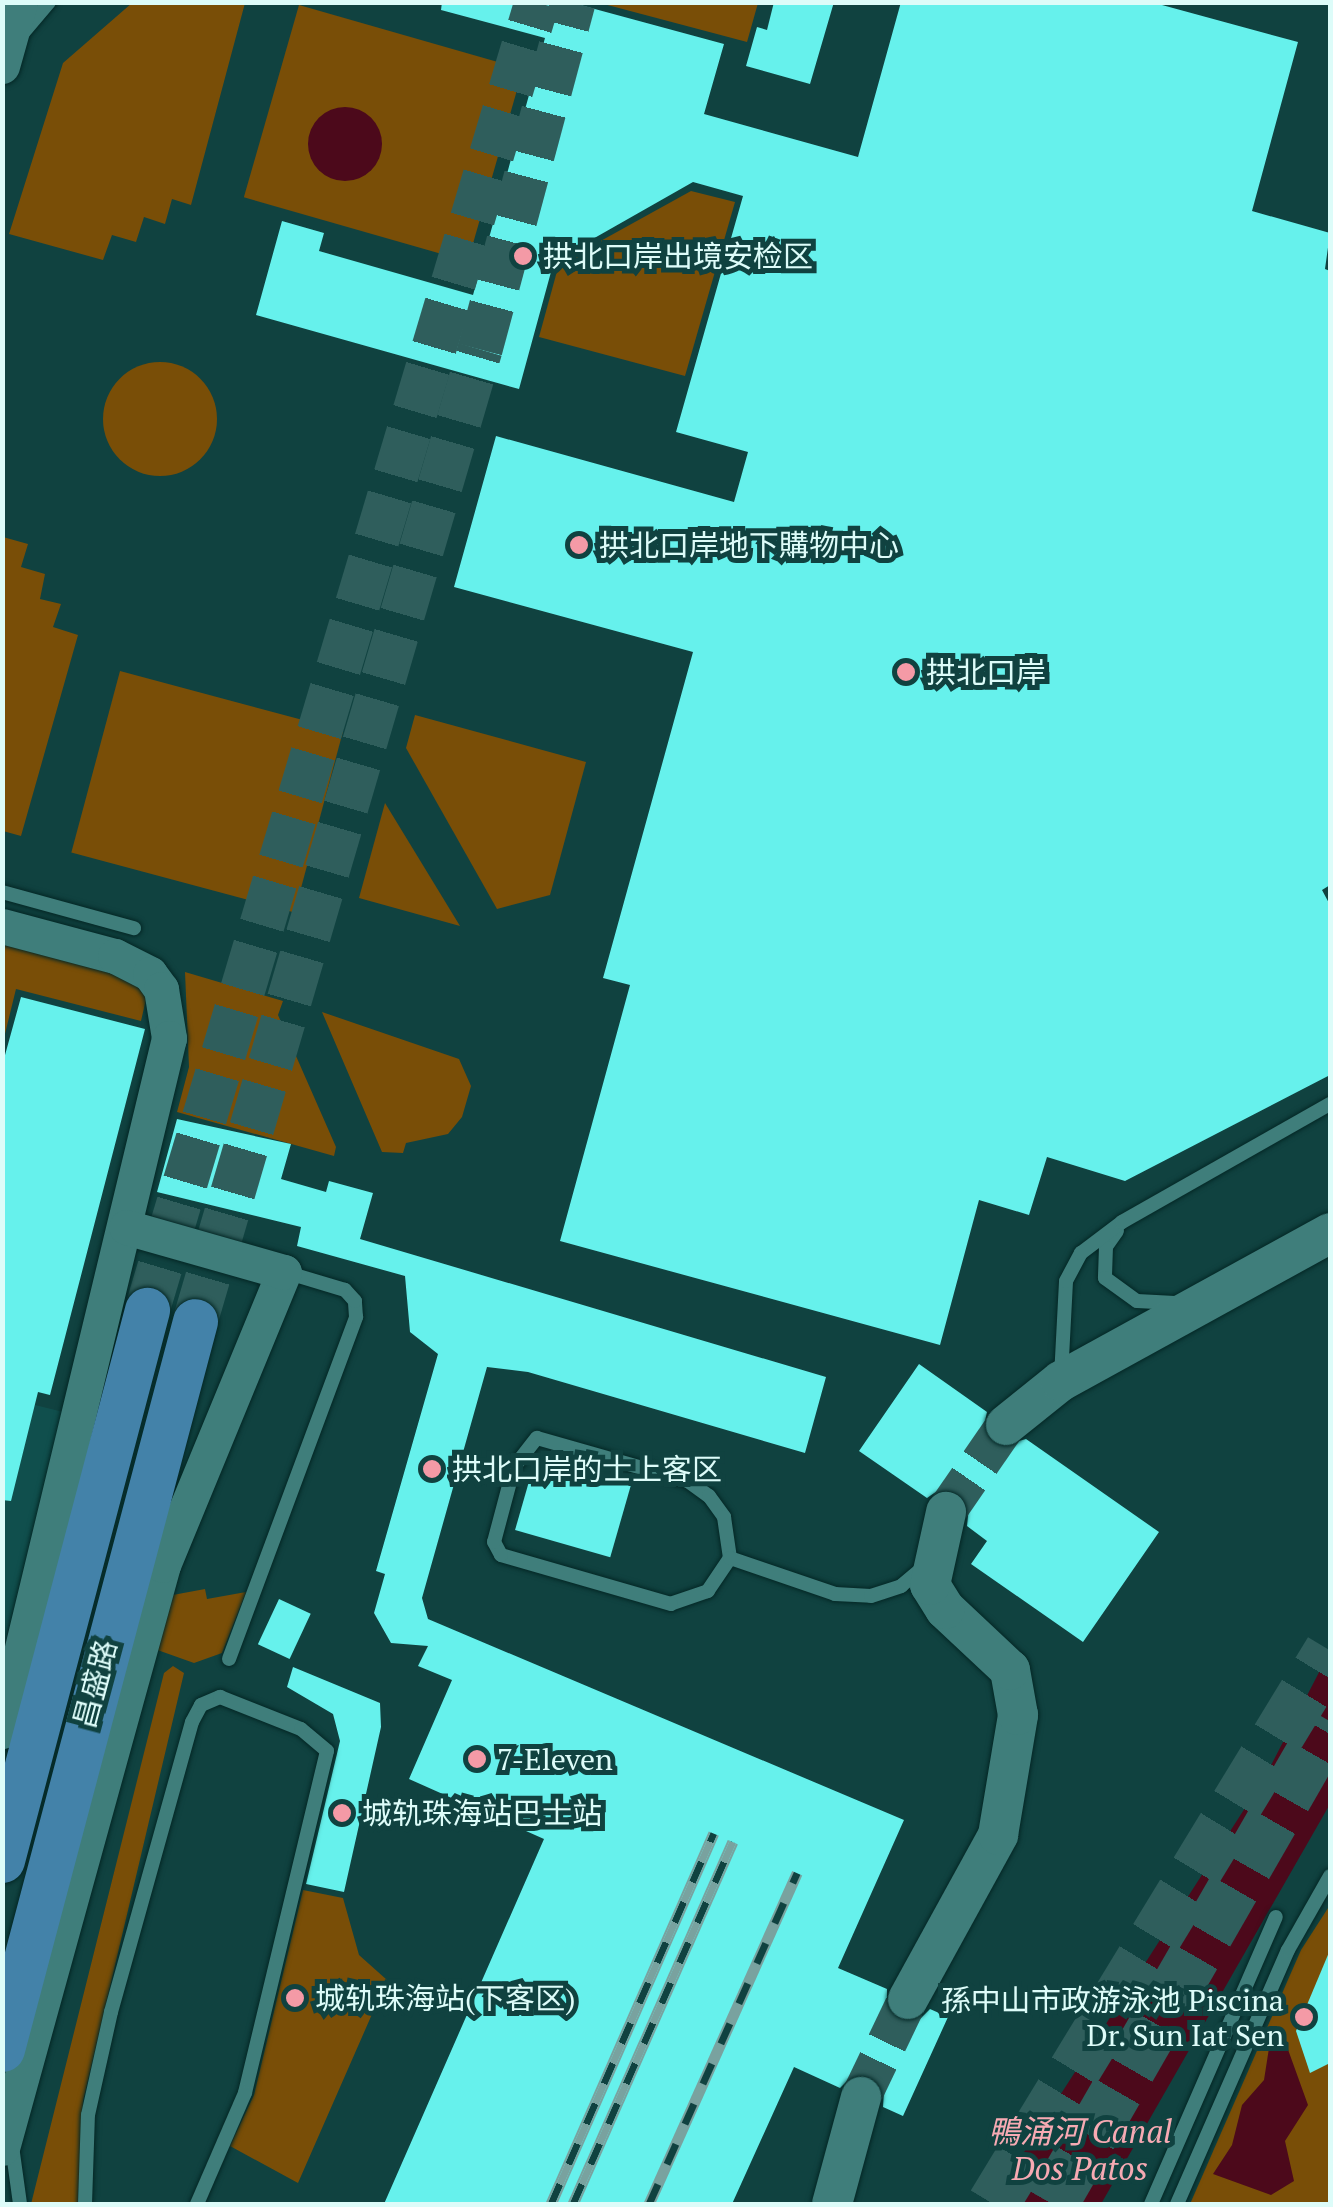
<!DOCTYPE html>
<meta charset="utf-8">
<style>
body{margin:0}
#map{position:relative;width:1333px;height:2207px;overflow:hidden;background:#104240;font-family:"PT Serif","Noto Sans SC",serif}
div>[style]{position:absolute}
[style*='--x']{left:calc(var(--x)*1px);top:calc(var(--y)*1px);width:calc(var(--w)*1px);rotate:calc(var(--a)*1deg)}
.built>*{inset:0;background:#104f4d}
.green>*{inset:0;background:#794e07;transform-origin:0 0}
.round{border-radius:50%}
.water>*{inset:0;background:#4c091b}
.building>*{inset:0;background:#66f1ec;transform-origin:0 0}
.secondary-tunnel>*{height:40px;margin-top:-20px;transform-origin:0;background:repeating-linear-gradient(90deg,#2f5e5c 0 40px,transparent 0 60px)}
.primary-tunnel>*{height:45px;margin-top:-22.5px;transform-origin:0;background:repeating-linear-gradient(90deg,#2f5e5c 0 45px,transparent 0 67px)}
.motorway-tunnel>*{height:52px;margin-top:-26px;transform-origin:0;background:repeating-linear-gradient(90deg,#2f5e5c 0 52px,transparent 0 78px)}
.roads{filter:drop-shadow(0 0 2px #042725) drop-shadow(0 0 2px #042725)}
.service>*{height:14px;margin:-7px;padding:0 7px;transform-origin:7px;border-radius:7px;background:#3f7e7b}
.tertiary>*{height:35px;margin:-17.5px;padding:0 17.5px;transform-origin:17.5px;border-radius:17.5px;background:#3f7e7b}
.secondary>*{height:40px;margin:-20px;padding:0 20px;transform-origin:20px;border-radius:20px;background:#3f7e7b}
.primary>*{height:45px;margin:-22.5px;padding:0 22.5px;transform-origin:22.5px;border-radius:22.5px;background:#4382a9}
.rail>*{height:11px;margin-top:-5.5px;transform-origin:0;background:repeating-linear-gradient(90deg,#104240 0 22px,#79a29f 0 44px);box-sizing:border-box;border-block:2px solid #79a29f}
.dots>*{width:28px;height:28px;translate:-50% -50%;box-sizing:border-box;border:5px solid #104240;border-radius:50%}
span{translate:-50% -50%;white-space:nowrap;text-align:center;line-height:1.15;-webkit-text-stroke:10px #104240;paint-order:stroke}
.poi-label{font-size:30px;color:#ddfcf9}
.left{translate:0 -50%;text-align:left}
.right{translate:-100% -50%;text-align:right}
.street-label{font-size:30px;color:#ddfcf9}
.water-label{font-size:32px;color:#f7aab3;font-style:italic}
.frame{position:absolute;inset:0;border:5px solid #ddfcf9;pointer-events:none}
</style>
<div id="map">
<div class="built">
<i style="clip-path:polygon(3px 1397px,79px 1416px,3px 1727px)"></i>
</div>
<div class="green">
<i style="clip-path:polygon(132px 3px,245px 3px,191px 205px,172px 199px,165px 224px,144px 217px,136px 242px,112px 235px,103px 260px,9px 234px,63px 63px)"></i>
<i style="clip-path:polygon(600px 3px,758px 3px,747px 42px)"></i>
<i style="left:299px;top:5px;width:233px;height:200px;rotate:16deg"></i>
<i style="clip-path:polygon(691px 191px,735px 202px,685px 376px,539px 337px,559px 264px)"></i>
<i class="round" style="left:103px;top:362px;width:114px;height:114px"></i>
<i style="clip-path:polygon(3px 537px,28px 544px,21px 567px,45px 574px,40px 599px,61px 604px,53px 627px,78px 635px,21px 836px,3px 831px)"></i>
<i style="left:120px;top:671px;width:231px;height:188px;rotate:15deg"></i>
<i style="clip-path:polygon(415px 715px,586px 762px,550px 895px,497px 909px,406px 748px)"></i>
<i style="clip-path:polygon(385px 803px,460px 926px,359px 898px)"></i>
<i style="clip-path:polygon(3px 933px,150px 982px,141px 1021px,16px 989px,3px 1042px)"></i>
<i style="clip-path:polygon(185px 972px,283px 1001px,278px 1015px,336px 1147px,334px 1156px,177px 1112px,189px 1067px)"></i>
<i style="clip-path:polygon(322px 1012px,459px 1059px,471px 1086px,462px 1117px,448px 1134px,406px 1143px,403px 1153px,382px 1152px)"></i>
<i style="clip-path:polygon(205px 1589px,207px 1599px,246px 1592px,222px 1653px,194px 1663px,149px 1647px,162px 1597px)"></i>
<i style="clip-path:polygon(173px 1666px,184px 1673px,83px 2101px,78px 2204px,31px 2204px,164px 1673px)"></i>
<i style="clip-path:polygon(303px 1890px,343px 1898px,359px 1955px,387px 1980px,298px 2183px,230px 2146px,254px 2095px)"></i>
<i style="clip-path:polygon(1330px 1905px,1330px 2204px,1190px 2204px,1301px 1950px)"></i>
</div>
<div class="water">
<i class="round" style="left:308px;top:107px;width:74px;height:74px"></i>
<i style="clip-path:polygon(1330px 1651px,1330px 1804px,1101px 2204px,990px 2204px,1265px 1777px)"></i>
<i style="clip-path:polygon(1286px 2044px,1308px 2105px,1285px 2141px,1294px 2181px,1271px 2195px,1213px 2174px,1232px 2145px,1242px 2105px,1264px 2080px,1269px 2048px)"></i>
</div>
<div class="building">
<i style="clip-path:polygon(442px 2px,569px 2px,724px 44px,704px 114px,858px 157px,901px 2px,1151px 2px,1298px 42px,1252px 211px,1330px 233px,1325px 269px,1330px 271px,1330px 885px,1322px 890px,1330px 905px,1330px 1075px,1125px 1181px,1047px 1157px,1029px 1215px,979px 1200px,940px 1345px,560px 1241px,630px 985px,603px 978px,693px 652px,454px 587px,496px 436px,734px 502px,748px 452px,676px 432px,743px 196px,693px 182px,554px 261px,519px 389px,256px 315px,282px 221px,324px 233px,319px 251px,473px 295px,545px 38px,441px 10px)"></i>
<i style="clip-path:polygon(774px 2px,834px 2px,810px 84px,746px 66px,757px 27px,767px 30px)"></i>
<i style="clip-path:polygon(21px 997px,145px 1029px,50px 1395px,38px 1392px,11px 1501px,2px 1500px,2px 1066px)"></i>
<i style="clip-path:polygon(177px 1119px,291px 1144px,281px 1179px,326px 1192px,329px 1181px,373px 1193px,360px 1239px,826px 1377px,805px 1453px,528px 1372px,487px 1367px,422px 1598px,428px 1619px,904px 1820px,838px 1968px,887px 1989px,887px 2010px,897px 2020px,919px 2020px,930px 2009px,948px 2017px,903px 2116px,883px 2107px,884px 2090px,868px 2074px,854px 2074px,840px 2088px,794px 2067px,732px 2204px,384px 2204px,544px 1839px,409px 1779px,452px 1680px,418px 1666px,428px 1646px,391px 1643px,374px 1613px,385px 1574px,376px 1571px,438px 1354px,410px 1332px,405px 1276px,297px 1246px,301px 1227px,157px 1192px)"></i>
<i style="clip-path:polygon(919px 1364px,987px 1412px,983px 1430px,996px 1447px,1026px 1439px,1159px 1532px,1083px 1642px,971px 1564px,987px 1541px,967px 1526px,969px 1506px,961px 1494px,940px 1489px,927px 1498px,859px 1451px)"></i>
<i style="left:536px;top:1457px;width:99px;height:76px;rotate:16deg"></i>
<i style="left:279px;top:1599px;width:35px;height:50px;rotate:25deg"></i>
<i style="clip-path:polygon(293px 1667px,380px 1703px,381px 1727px,344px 1892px,306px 1884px,340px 1741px,333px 1714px,287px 1687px)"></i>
<i style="clip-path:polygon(1330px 1950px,1330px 2063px,1310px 2073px,1296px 2031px)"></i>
</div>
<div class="secondary-tunnel">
<i style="--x:946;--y:1512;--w:106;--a:-55.4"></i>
<i style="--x:861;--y:2097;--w:109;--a:-64.4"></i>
</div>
<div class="primary-tunnel">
<i style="--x:147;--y:1310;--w:1365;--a:-73.4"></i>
<i style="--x:195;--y:1321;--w:1013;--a:-73.66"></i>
<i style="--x:480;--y:349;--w:359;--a:-75"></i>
</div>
<div class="motorway-tunnel">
<i style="--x:993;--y:2204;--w:648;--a:-58.64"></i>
<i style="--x:1052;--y:2204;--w:557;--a:-60.08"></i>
</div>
<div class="roads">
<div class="service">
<i style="--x:22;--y:34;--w:42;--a:-49.8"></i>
<i style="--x:2;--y:892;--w:137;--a:15.3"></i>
<i style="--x:1117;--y:1231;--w:19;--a:125"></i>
<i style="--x:1106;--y:1247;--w:31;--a:92"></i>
<i style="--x:1105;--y:1278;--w:39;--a:36"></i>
<i style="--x:1137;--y:1301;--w:38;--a:3"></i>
<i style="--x:1061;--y:1377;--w:96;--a:-87"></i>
<i style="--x:1066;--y:1281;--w:32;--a:-62"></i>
<i style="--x:1081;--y:1253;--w:51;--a:-37.1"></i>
<i style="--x:1122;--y:1222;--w:239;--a:-29.6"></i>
<i style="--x:537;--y:1438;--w:157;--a:15.9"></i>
<i style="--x:688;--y:1481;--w:26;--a:36"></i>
<i style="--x:709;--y:1496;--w:26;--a:54"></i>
<i style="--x:724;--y:1517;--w:41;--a:81.7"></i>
<i style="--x:730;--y:1558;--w:40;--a:124"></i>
<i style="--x:708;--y:1591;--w:39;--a:161"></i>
<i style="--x:671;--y:1604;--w:177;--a:-163.9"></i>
<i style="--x:501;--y:1555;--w:15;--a:-118"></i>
<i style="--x:494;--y:1542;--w:78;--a:-75.1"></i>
<i style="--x:514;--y:1467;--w:37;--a:-52"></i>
<i style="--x:730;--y:1558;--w:111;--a:18.9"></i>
<i style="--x:835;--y:1594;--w:36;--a:3"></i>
<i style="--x:871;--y:1596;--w:32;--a:-18"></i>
<i style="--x:901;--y:1586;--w:33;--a:-40"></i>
<i style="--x:229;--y:1659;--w:365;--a:-69.6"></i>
<i style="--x:356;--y:1317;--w:16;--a:-94"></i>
<i style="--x:355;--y:1301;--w:15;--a:-132"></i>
<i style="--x:345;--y:1290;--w:63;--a:-163.3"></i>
<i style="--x:12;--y:2146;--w:59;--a:82.1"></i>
<i style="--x:85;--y:2204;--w:89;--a:-88.1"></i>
<i style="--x:88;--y:2115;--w:106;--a:-77.4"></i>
<i style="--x:111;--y:2012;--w:301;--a:-74.4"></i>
<i style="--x:192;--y:1722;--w:19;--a:-62"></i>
<i style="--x:201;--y:1705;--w:21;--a:-23"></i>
<i style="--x:220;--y:1697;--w:87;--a:21.6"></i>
<i style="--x:301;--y:1729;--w:34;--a:40"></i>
<i style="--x:327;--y:1751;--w:352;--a:103.5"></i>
<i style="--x:245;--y:2093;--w:121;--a:113.4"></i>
<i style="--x:1151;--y:2204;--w:313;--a:-66.5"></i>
<i style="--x:1177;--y:2204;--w:277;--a:-66.4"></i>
<i style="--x:1288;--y:1950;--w:85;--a:-60.4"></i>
</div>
<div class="tertiary">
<i style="--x:2;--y:66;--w:66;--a:-74.3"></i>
<i style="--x:2;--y:926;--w:117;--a:14.9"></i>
<i style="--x:115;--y:956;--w:39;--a:27"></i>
<i style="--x:150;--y:974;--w:19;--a:54"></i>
<i style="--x:161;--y:989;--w:50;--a:80.7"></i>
<i style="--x:169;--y:1038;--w:713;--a:103.55"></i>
<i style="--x:2;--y:2148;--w:605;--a:-74.56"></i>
<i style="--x:163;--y:1565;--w:317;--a:-67.6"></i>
<i style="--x:284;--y:1272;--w:164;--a:-164.1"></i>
</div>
<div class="secondary">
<i style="--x:1006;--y:1425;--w:70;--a:-38.7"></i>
<i style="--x:1061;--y:1381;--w:307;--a:-28.8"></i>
<i style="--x:908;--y:1999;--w:187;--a:-61.2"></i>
<i style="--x:998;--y:1835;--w:122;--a:-80.5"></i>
<i style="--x:1018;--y:1715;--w:46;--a:-100.1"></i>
<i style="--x:1010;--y:1670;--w:89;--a:-136.8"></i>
<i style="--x:945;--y:1609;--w:28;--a:-122"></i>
<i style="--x:930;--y:1585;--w:75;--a:-77.6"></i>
<i style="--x:832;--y:2204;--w:111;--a:-74.8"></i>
</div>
<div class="primary">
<i style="--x:2;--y:1860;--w:569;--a:-75.23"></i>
<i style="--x:2;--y:2049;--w:753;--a:-75.15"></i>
</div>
</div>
<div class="rail">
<i style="--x:551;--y:2204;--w:405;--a:-66.3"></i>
<i style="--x:573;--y:2204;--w:396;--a:-66.2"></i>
<i style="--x:649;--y:2204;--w:363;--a:-65.9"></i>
</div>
<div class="dots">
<i style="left:523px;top:256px;background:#f49aa6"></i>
<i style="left:579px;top:545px;background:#f49aa6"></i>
<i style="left:906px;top:672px;background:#f49aa6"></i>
<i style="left:432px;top:1469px;background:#f49aa6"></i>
<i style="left:477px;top:1759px;background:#f49aa6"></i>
<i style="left:342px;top:1813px;background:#f49aa6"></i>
<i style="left:295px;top:1998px;background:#f49aa6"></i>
<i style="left:1304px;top:2017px;background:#f49aa6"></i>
</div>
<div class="poi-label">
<span class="left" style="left:543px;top:256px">拱北口岸出境安检区</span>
<span class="left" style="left:599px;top:545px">拱北口岸地下購物中心</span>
<span class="left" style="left:926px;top:672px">拱北口岸</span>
<span class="left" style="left:452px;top:1469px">拱北口岸的士上客区</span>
<span class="left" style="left:497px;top:1759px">7-Eleven</span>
<span class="left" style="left:362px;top:1813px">城轨珠海站巴士站</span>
<span class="left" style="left:315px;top:1998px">城轨珠海站(下客区)</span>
<span class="right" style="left:1284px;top:2017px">孫中山市政游泳池 Piscina<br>Dr. Sun Iat Sen</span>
</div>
<div class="street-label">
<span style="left:95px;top:1684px;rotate:-75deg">昌盛路</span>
</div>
<div class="water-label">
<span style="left:1080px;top:2150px">鴨涌河 Canal<br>Dos Patos</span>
</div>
<div class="frame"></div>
</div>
